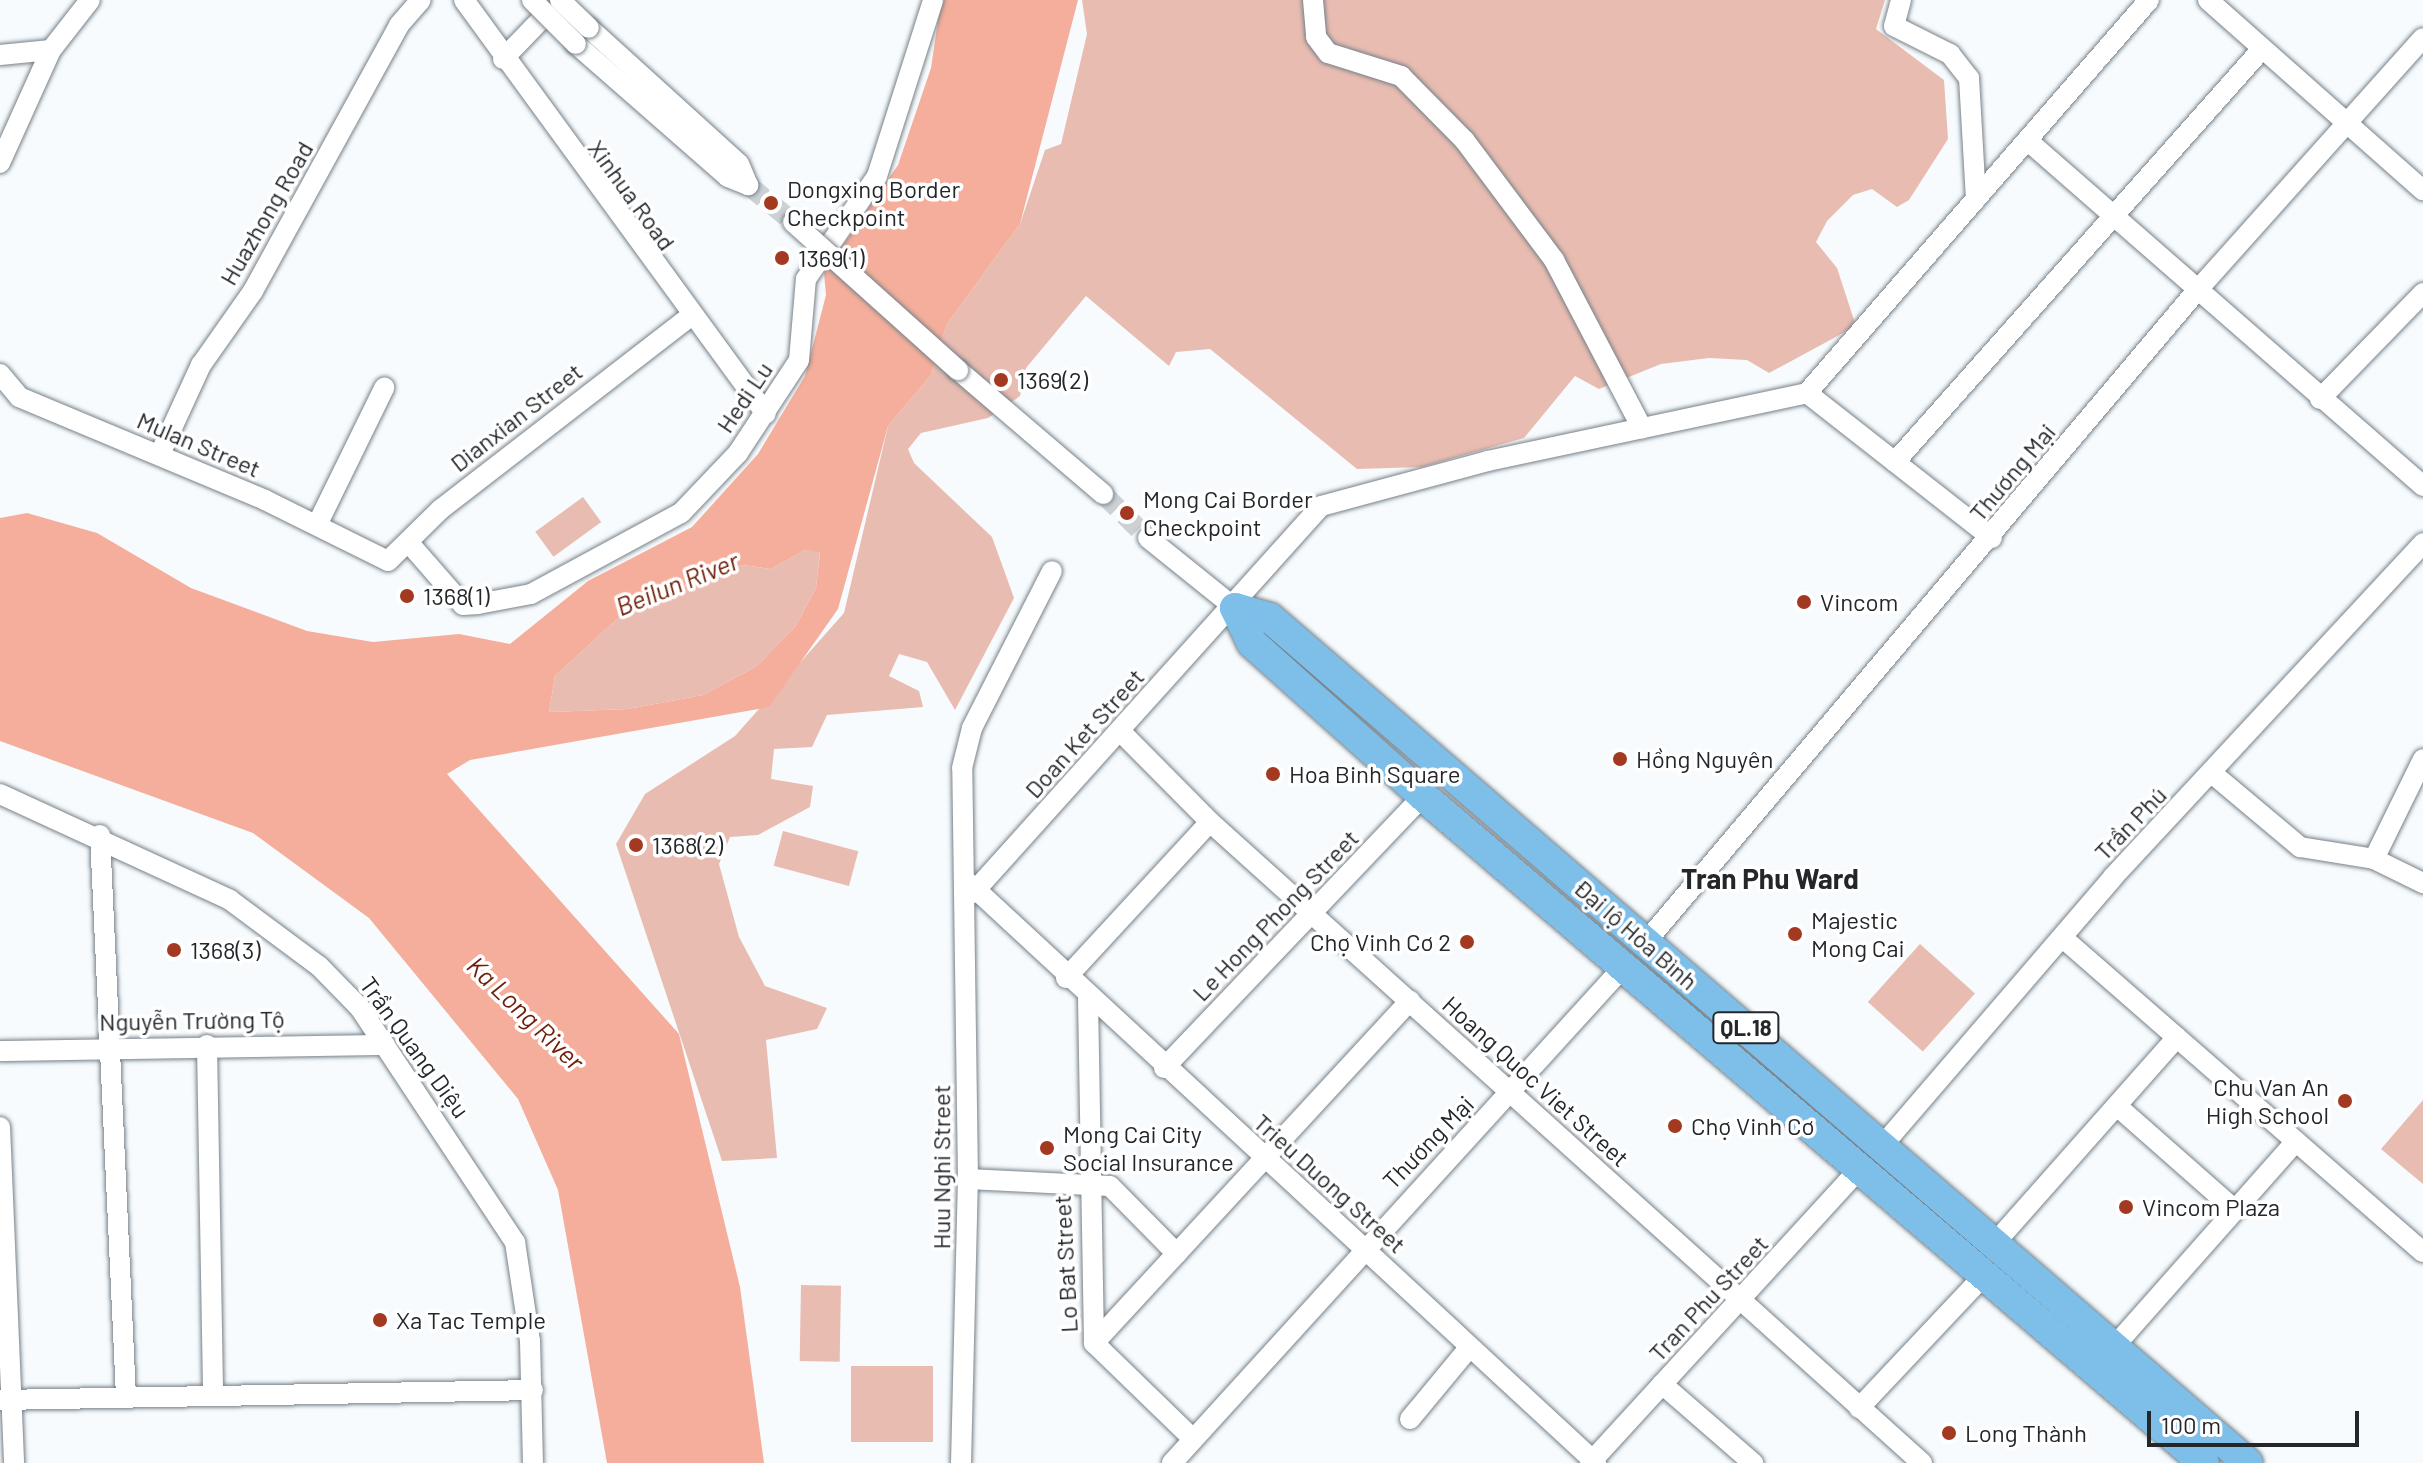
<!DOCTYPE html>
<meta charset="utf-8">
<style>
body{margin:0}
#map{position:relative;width:2423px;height:1463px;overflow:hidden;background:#f7fbfe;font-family:Barlow,sans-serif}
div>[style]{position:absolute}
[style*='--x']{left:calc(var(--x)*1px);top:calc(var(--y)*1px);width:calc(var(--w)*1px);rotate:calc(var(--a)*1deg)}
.green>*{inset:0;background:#e9bcb1;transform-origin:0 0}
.water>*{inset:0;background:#f5ae9b}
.minor-tunnel>*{height:20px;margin-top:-10px;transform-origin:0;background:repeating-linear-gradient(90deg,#cdd1d4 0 20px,transparent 0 30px)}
.roads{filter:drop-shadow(0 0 2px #778188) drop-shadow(0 0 2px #778188)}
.minor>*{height:20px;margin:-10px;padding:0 10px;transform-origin:10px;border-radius:10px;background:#fff}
.highway>*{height:30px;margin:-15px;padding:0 15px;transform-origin:15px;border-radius:15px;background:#7ebfea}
.bridges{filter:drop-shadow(0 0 2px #778188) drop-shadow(0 0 2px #778188)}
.minor-bridge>*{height:20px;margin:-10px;padding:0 10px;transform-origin:10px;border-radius:10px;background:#fff}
.dots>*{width:22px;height:22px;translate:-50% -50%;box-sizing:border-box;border:4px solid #fff;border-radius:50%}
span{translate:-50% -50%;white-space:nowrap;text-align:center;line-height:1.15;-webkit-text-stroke:7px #fff;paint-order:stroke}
.shield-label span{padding:2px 6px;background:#fff;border:2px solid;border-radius:6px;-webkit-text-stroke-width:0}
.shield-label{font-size:22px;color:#23272a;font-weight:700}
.poi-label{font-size:24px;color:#23272a}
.left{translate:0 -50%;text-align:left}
.right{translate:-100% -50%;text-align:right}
.street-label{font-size:24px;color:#23272a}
.water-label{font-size:26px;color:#701e0a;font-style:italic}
.quarter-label{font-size:28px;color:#23272a;font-weight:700}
.scale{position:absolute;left:2147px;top:1411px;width:212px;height:36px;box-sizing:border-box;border:4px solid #23272a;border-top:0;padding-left:10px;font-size:24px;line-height:28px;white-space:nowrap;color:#23272a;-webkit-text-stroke:6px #fff;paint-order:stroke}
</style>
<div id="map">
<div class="green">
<i style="clip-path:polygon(1082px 0,1885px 0,1876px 29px,1944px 80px,1948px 139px,1909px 200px,1897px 207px,1872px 189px,1853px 195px,1827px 221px,1816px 242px,1837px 268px,1856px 326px,1769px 373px,1747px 360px,1709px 358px,1661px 364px,1599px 389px,1575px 376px,1524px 438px,1422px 467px,1357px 469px,1210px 349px,1176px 352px,1169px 366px,1086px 296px,1026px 368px,1020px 396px,988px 418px,921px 433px,908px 449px,914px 463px,992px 537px,1014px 598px,955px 710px,927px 662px,899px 654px,889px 676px,919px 691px,923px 707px,827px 715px,812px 747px,774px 749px,771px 779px,813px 786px,810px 807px,758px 835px,730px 837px,719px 864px,739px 937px,765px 986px,827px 1008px,817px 1029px,766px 1040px,777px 1158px,722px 1161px,616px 844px,645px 794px,735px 736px,844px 613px,888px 426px,931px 375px,947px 324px,1020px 224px,1045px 150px,1061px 144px,1087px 34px)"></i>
<i style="left:583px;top:497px;width:31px;height:59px;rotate:54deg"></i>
<i style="clip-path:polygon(805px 550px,820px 551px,816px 588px,795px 627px,757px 666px,703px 695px,628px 709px,549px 712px,555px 676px,616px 620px,658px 595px,743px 565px,771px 569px)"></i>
<i style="left:783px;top:831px;width:78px;height:36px;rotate:15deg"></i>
<i style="left:1920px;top:944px;width:74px;height:78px;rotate:42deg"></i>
<i style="clip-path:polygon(2423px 1100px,2423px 1184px,2381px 1149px)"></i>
<i style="left:801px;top:1285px;width:40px;height:76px;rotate:1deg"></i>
<i style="left:851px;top:1366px;width:82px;height:76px"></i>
</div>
<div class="water">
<i style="clip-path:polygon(evenodd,941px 0,1078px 0,1020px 224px,947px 324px,931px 375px,888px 426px,838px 609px,769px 707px,470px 760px,447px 774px,679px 1034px,740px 1287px,764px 1463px,607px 1463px,558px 1190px,518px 1099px,369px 918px,253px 833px,0 741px,0 518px,27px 513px,97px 533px,191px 588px,307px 631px,373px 642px,459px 634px,510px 644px,588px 581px,692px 527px,758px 454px,805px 376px,826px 295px,824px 273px,898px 165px,931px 68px,941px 0,805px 550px,820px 552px,816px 588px,795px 627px,757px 666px,703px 695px,628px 709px,549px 712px,555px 676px,616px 620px,658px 595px,743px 565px,771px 569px,805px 550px)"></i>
</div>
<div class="minor-tunnel">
<i style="--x:748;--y:185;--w:58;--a:39.4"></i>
<i style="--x:1103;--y:494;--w:63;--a:44.4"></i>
</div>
<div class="roads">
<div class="minor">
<i style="--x:464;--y:0;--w:512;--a:53.89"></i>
<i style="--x:1313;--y:0;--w:37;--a:85"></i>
<i style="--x:1316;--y:37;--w:20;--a:53"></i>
<i style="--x:1328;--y:53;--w:77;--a:17.5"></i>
<i style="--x:1401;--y:76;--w:91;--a:45.4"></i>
<i style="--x:1465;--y:141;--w:149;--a:53.2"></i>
<i style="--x:1554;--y:260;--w:190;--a:62.4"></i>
<i style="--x:1901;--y:0;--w:27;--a:105"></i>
<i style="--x:1894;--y:26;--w:63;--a:26.6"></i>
<i style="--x:1950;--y:54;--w:31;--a:52"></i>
<i style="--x:1969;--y:78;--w:121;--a:86.7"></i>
<i style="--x:2208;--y:0;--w:287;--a:41.5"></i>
<i style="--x:589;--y:28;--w:202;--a:42.2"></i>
<i style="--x:739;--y:164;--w:23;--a:67"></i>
<i style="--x:576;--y:44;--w:202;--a:41.2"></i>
<i style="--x:728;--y:177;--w:22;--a:22"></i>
<i style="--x:0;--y:55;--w:51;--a:-5.6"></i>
<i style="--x:503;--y:59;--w:79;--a:-46"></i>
<i style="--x:2027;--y:140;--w:526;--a:41.14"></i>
<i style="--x:0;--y:163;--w:124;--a:-65.7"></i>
<i style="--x:51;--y:50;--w:63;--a:-52"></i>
<i style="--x:958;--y:370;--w:191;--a:40.5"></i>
<i style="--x:0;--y:374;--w:30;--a:50"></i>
<i style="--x:19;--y:397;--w:267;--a:22.7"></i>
<i style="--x:265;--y:500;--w:137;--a:26.4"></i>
<i style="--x:388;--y:561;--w:74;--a:-44.5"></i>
<i style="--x:441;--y:509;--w:314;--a:-37.7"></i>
<i style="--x:1807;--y:393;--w:235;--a:38.1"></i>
<i style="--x:2320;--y:399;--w:148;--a:-45.8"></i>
<i style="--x:160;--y:454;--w:98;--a:-65.3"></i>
<i style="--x:201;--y:365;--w:90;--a:-54.9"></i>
<i style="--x:253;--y:291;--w:303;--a:-61.2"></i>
<i style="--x:399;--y:25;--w:33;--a:-49"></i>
<i style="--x:1895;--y:462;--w:551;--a:-48.38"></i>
<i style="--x:317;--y:525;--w:153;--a:-63.9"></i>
<i style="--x:1148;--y:538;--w:112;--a:38.8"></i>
<i style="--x:409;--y:543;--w:82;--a:48.9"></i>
<i style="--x:463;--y:605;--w:15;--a:-4"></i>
<i style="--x:478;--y:604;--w:54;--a:-10.7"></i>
<i style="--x:531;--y:594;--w:170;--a:-28.4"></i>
<i style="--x:681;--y:513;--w:83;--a:-46.5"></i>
<i style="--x:738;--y:453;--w:111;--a:-56.7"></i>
<i style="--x:799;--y:360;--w:81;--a:-85.1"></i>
<i style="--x:806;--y:279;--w:125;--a:-55.4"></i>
<i style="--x:877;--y:176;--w:185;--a:-72.3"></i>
<i style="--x:1120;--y:731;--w:128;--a:45.3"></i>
<i style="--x:1210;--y:822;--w:958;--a:42"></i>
<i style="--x:2213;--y:774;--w:114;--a:40"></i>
<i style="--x:2300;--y:847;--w:75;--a:9.2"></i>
<i style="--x:2374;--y:859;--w:55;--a:26.1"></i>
<i style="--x:0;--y:794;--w:253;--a:24.7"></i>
<i style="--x:230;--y:900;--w:111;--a:36.6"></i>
<i style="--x:319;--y:966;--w:59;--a:45.7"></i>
<i style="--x:360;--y:1008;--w:281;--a:56.5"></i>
<i style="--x:515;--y:1242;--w:100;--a:81.4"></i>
<i style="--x:530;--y:1341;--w:122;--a:88.6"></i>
<i style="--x:100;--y:835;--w:562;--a:87.35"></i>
<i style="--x:2374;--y:859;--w:111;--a:-63.9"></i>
<i style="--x:970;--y:884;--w:853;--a:42.77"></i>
<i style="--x:973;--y:893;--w:520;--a:-48.04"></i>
<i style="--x:1321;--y:506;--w:173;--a:-15.1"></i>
<i style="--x:1488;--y:461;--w:326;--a:-12"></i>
<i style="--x:1807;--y:393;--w:521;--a:-48.97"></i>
<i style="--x:2064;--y:939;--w:476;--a:41.1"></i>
<i style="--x:1645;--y:943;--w:850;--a:-49.77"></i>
<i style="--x:2194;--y:294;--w:343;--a:-48.2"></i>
<i style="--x:1066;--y:978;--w:212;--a:-47.3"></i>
<i style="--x:1088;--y:998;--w:345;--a:89"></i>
<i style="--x:1094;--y:1343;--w:136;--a:44.1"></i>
<i style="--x:207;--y:1045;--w:350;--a:89"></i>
<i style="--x:0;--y:1051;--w:385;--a:-0.9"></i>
<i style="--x:1164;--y:1068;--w:376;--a:-46.4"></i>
<i style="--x:2117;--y:1106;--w:157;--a:41.4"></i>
<i style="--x:0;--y:1127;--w:336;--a:87.6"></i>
<i style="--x:1882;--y:1146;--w:355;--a:-49.3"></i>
<i style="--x:2113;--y:877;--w:456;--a:-47.1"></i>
<i style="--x:968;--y:1179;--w:142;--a:2.8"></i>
<i style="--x:1110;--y:1186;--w:95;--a:45.4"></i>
<i style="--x:1994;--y:1244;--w:276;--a:-48.5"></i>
<i style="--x:1094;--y:1343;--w:466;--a:-47.3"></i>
<i style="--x:2113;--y:1348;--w:276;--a:-48.5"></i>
<i style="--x:1662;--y:1384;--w:121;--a:41"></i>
<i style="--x:0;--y:1400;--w:533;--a:-1.07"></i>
<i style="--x:1859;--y:1408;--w:185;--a:-46.7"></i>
<i style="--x:1410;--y:1419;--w:92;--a:-50.3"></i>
<i style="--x:961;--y:1463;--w:284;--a:-88.6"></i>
<i style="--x:968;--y:1179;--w:411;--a:-90.8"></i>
<i style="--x:962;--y:768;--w:41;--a:-76"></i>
<i style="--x:972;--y:728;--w:176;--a:-63"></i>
<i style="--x:1172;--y:1463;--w:675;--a:-47.7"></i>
<i style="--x:1590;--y:1463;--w:401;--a:-47.5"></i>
</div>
<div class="highway">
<i style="--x:1235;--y:608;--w:36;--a:16"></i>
<i style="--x:1270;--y:618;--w:1292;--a:40.83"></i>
<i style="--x:1235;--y:608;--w:39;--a:64"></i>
<i style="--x:1252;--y:643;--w:229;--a:41.8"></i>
<i style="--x:1423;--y:796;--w:1027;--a:40.5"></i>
</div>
</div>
<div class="bridges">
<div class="minor-bridge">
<i style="--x:532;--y:0;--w:62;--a:45"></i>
<i style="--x:560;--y:0;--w:40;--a:44"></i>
<i style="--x:793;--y:222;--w:222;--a:41.9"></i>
</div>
</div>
<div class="dots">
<i style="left:771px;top:203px;background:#a23920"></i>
<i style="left:782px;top:258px;background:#a23920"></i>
<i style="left:1001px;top:380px;background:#a23920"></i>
<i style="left:1127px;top:513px;background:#a23920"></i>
<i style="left:407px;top:596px;background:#a23920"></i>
<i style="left:1804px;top:602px;background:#a23920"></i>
<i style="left:1620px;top:759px;background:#a23920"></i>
<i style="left:1273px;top:774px;background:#a23920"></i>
<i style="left:636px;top:845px;background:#a23920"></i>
<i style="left:1795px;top:934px;background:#a23920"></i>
<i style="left:1467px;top:942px;background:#a23920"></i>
<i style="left:174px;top:950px;background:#a23920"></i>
<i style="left:2345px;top:1101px;background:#a23920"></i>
<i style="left:1675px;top:1126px;background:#a23920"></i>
<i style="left:1047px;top:1148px;background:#a23920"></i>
<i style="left:2126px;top:1207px;background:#a23920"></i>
<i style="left:380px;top:1320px;background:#a23920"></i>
<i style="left:1949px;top:1433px;background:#a23920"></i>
</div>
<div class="shield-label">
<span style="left:1746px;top:1028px">QL.18</span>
</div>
<div class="poi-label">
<span class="left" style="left:787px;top:203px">Dongxing Border<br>Checkpoint</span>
<span class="left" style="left:798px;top:258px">1369(1)</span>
<span class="left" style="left:1017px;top:380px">1369(2)</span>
<span class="left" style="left:1143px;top:513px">Mong Cai Border<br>Checkpoint</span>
<span class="left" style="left:423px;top:596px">1368(1)</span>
<span class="left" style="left:1820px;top:602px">Vincom</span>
<span class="left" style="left:1636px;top:759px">Hồng Nguyên</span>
<span class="left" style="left:1289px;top:774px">Hoa Binh Square</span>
<span class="left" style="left:652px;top:845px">1368(2)</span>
<span class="left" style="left:1811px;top:934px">Majestic<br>Mong Cai</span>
<span class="right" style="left:1451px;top:942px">Chợ Vinh Cơ 2</span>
<span class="left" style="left:190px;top:950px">1368(3)</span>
<span class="right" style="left:2329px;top:1101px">Chu Van An<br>High School</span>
<span class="left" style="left:1691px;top:1126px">Chợ Vinh Cơ</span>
<span class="left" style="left:1063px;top:1148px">Mong Cai City<br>Social Insurance</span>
<span class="left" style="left:2142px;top:1207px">Vincom Plaza</span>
<span class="left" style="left:396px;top:1320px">Xa Tac Temple</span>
<span class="left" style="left:1965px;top:1433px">Long Thành</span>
</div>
<div class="street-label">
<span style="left:632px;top:195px;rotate:54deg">Xinhua Road</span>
<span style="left:266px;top:213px;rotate:-60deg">Huazhong Road</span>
<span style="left:744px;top:397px;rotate:-56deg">Hedi Lu</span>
<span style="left:516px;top:417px;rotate:-38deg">Dianxian Street</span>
<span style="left:199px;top:444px;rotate:23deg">Mulan Street</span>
<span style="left:2012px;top:472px;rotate:-50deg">Thương Mại</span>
<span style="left:1084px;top:733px;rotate:-48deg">Doan Ket Street</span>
<span style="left:2130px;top:823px;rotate:-46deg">Trần Phú</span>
<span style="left:1275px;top:915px;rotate:-46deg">Le Hong Phong Street</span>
<span style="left:1636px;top:934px;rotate:41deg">Đại lộ Hòa Bình</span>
<span style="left:192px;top:1020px;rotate:-1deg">Nguyễn Trường Tộ</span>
<span style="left:415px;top:1047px;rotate:54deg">Trần Quang Diệu</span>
<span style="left:1536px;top:1081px;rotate:42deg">Hoang Quoc Viet Street</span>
<span style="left:1428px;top:1142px;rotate:-46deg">Thương Mại</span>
<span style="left:941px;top:1167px;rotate:-90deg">Huu Nghi Street</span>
<span style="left:1330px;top:1183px;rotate:42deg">Trieu Duong Street</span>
<span style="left:1065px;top:1264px;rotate:-93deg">Lo Bat Street</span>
<span style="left:1708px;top:1298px;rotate:-47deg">Tran Phu Street</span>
</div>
<div class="water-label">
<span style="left:677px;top:583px;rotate:-22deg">Beilun River</span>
<span style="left:526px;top:1013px;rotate:44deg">Ka Long River</span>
</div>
<div class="quarter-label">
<span style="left:1770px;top:878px">Tran Phu Ward</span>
</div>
<div class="scale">100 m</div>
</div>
